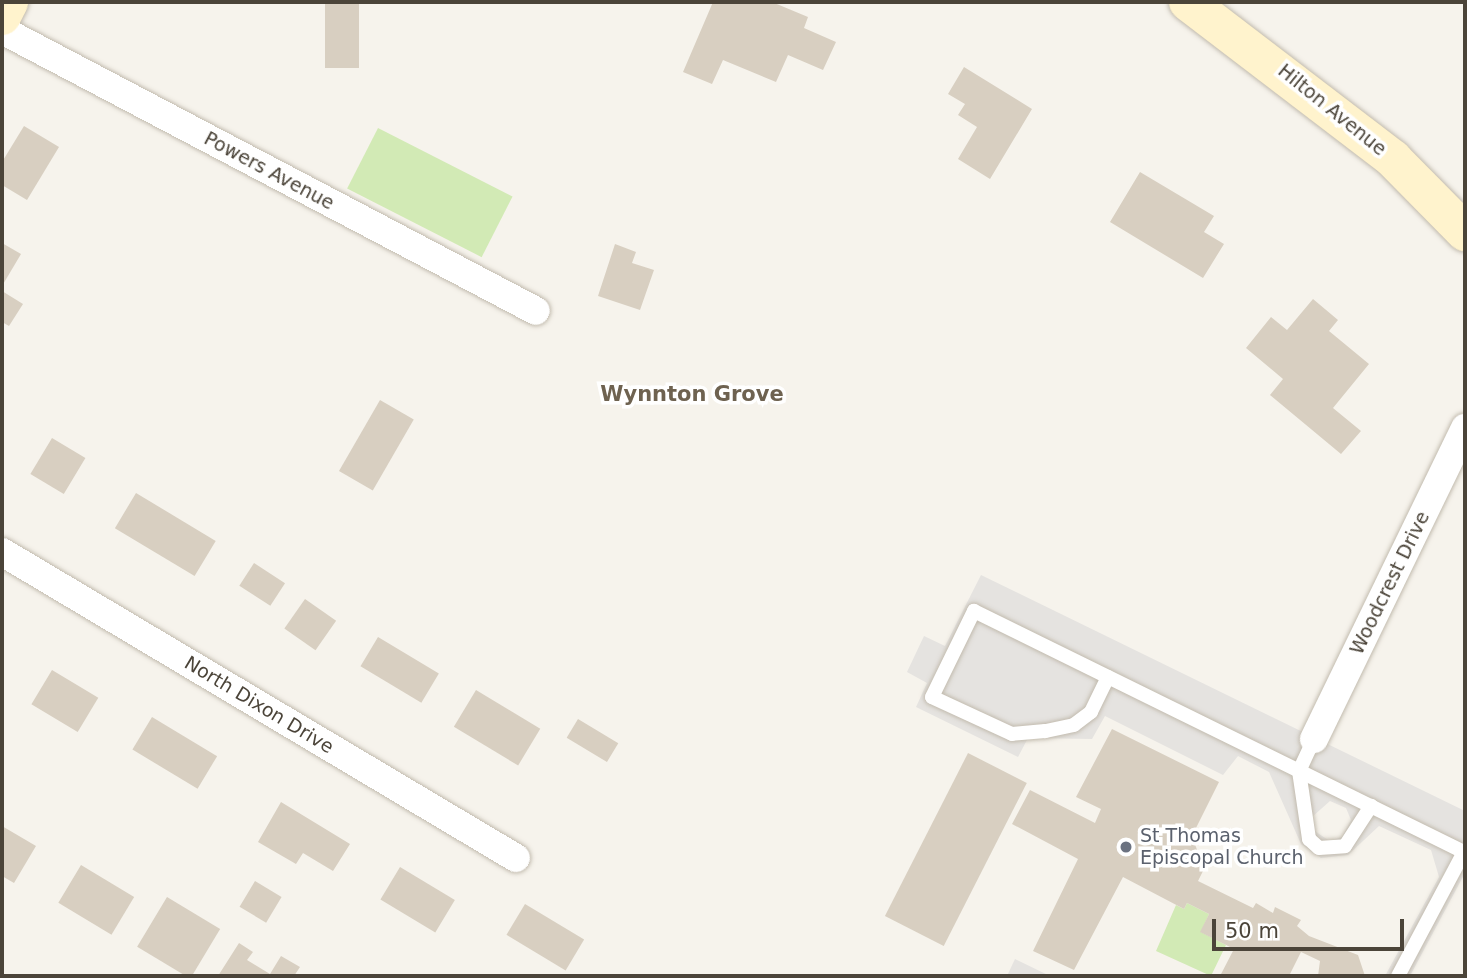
<!DOCTYPE html>
<style>
body{margin:0}
#map{position:relative;width:1467px;height:978px;overflow:hidden;background:#f6f3ec;font-family:"DejaVu Sans",sans-serif}
div>[style]{position:absolute}
[style*='--x']{left:calc(var(--x)*1px);top:calc(var(--y)*1px);width:calc(var(--w)*1px);rotate:calc(var(--a)*1deg)}
.green>*{inset:0;background:#d2eab5;transform-origin:0 0}
.parking>*{inset:0;background:#e5e3e0}
.building>*{inset:0;background:#d8cfc1;transform-origin:0 0}
.roads{filter:drop-shadow(0 0 2px #c2bbae) drop-shadow(0 0 2px #c2bbae)}
.lane>*{height:14px;margin:-7px;padding:0 7px;transform-origin:7px;border-radius:7px;background:#fff}
.street>*{height:28px;margin:-14px;padding:0 14px;transform-origin:14px;border-radius:14px;background:#fff}
.secondary>*{height:38px;margin:-19px;padding:0 19px;transform-origin:19px;border-radius:19px;background:#fff3cd}
.dots>*{width:19px;height:19px;translate:-50% -50%;box-sizing:border-box;border:4px solid #fff;border-radius:50%}
span{translate:-50% -50%;white-space:nowrap;text-align:center;line-height:1.15;-webkit-text-stroke:7px #fff;paint-order:stroke}
.street-label{font-size:19px;color:#4b4439}
.worship-label{font-size:19px;color:#5b616d}
.left{translate:0 -50%;text-align:left}
.neighbourhood-label{font-size:21px;color:#6e6250;font-weight:700}
.frame{position:absolute;inset:0;border:4px solid #4b4439;pointer-events:none}
.scale{position:absolute;left:1212px;top:919px;width:192px;height:32px;box-sizing:border-box;border:4px solid #4b4439;border-top:0;padding-left:9px;font-size:21px;line-height:24px;white-space:nowrap;color:#4b4439;-webkit-text-stroke:5px #fff;paint-order:stroke}
</style>
<div id="map">
<div class="green">
<i style="left:378px;top:128px;width:151px;height:68px;rotate:27deg"></i>
<i style="clip-path:polygon(1187px 903px,1209px 914px,1201px 932px,1226px 945px,1211px 976px,1156px 951px,1176px 905px,1184px 909px)"></i>
</div>
<div class="parking">
<i style="clip-path:polygon(evenodd,981px 575px,1465px 811px,1465px 873px,1410px 976px,1385px 976px,1439px 877px,1431px 850px,1379px 826px,1348px 855px,1321px 858px,1301px 844px,1269px 772px,1238px 756px,1223px 775px,1105px 716px,1092px 739px,1028px 738px,1018px 757px,916px 707px,927px 683px,907px 672px,924px 636px,945px 646px,981px 575px,1330px 801px,1346px 808px,1351px 820px,1342px 837px,1330px 841px,1313px 830px,1312px 817px,1330px 801px)"></i>
<i style="clip-path:polygon(1015px 959px,1050px 976px,1007px 976px)"></i>
</div>
<div class="building">
<i style="left:325px;top:2px;width:34px;height:66px"></i>
<i style="clip-path:polygon(713px 2px,772px 2px,808px 17px,804px 28px,836px 42px,823px 70px,788px 55px,776px 82px,723px 60px,712px 84px,683px 72px)"></i>
<i style="clip-path:polygon(964px 67px,1032px 109px,990px 179px,958px 159px,977px 127px,958px 115px,965px 104px,948px 94px)"></i>
<i style="clip-path:polygon(24px 126px,59px 147px,27px 200px,2px 185px,2px 162px)"></i>
<i style="clip-path:polygon(1140px 172px,1214px 216px,1204px 232px,1224px 244px,1203px 278px,1110px 222px)"></i>
<i style="clip-path:polygon(2px 243px,21px 254px,2px 286px)"></i>
<i style="clip-path:polygon(615px 244px,636px 252px,632px 263px,654px 270px,640px 310px,598px 296px)"></i>
<i style="clip-path:polygon(2px 291px,23px 304px,9px 326px,2px 322px)"></i>
<i style="clip-path:polygon(1313px 299px,1338px 320px,1329px 331px,1369px 364px,1333px 408px,1361px 431px,1341px 454px,1270px 395px,1283px 379px,1246px 348px,1271px 317px,1287px 330px)"></i>
<i style="left:380px;top:400px;width:39px;height:82px;rotate:30deg"></i>
<i style="left:52px;top:438px;width:39px;height:42px;rotate:31deg"></i>
<i style="left:136px;top:493px;width:93px;height:41px;rotate:31deg"></i>
<i style="left:254px;top:563px;width:37px;height:27px;rotate:33deg"></i>
<i style="left:305px;top:599px;width:38px;height:36px;rotate:35deg"></i>
<i style="left:378px;top:637px;width:71px;height:34px;rotate:31deg"></i>
<i style="left:52px;top:670px;width:54px;height:40px;rotate:31deg"></i>
<i style="left:476px;top:690px;width:75px;height:43px;rotate:31deg"></i>
<i style="left:152px;top:717px;width:76px;height:38px;rotate:31deg"></i>
<i style="left:578px;top:719px;width:47px;height:22px;rotate:31deg"></i>
<i style="clip-path:polygon(1112px 729px,1219px 782px,1192px 836px,1204px 869px,1198px 881px,1253px 908px,1256px 903px,1273px 913px,1275px 907px,1301px 920px,1297px 926px,1309px 936px,1358px 955px,1365px 976px,1318px 976px,1320px 961px,1301px 952px,1289px 976px,1220px 976px,1234px 949px,1200px 932px,1209px 914px,1187px 903px,1184px 909px,1123px 877px,1074px 970px,1033px 951px,1078px 859px,1012px 824px,1030px 790px,1095px 823px,1101px 809px,1076px 797px)"></i>
<i style="left:968px;top:753px;width:66px;height:183px;rotate:27deg"></i>
<i style="clip-path:polygon(281px 802px,350px 844px,333px 871px,303px 853px,296px 864px,258px 842px)"></i>
<i style="clip-path:polygon(2px 826px,36px 846px,14px 883px,2px 876px)"></i>
<i style="left:81px;top:865px;width:62px;height:44px;rotate:31deg"></i>
<i style="left:400px;top:867px;width:64px;height:38px;rotate:31deg"></i>
<i style="left:255px;top:881px;width:31px;height:30px;rotate:31deg"></i>
<i style="left:167px;top:897px;width:62px;height:58px;rotate:31deg"></i>
<i style="left:525px;top:904px;width:69px;height:36px;rotate:31deg"></i>
<i style="clip-path:polygon(239px 943px,253px 952px,247px 960px,270px 974px,281px 956px,300px 967px,294px 976px,218px 976px)"></i>
</div>
<div class="roads">
<div class="lane">
<i style="--x:1108;--y:677;--w:39;--a:116"></i>
<i style="--x:1091;--y:712;--w:21;--a:143"></i>
<i style="--x:1074;--y:725;--w:30;--a:168"></i>
<i style="--x:1045;--y:731;--w:33;--a:175"></i>
<i style="--x:1012;--y:734;--w:88;--a:-155.2"></i>
<i style="--x:932;--y:697;--w:96;--a:-64"></i>
<i style="--x:974;--y:611;--w:546;--a:26.19"></i>
<i style="--x:1464;--y:852;--w:140;--a:118"></i>
<i style="--x:1314;--y:739;--w:35;--a:115"></i>
<i style="--x:1299;--y:771;--w:69;--a:81.6"></i>
<i style="--x:1309;--y:839;--w:13;--a:42"></i>
<i style="--x:1319;--y:848;--w:26;--a:-4"></i>
<i style="--x:1345;--y:846;--w:48;--a:-57"></i>
</div>
<div class="street">
<i style="--x:2;--y:30;--w:603;--a:27.75"></i>
<i style="--x:2;--y:552;--w:598;--a:30.77"></i>
<i style="--x:1314;--y:739;--w:346;--a:-64.1"></i>
</div>
<div class="secondary">
<i style="--x:1188;--y:2;--w:258;--a:37.4"></i>
<i style="--x:1393;--y:159;--w:103;--a:45.4"></i>
<i style="--x:2;--y:16;--w:16;--a:-63"></i>
</div>
</div>
<div class="dots">
<i style="left:1126px;top:847px;background:#6b7280"></i>
</div>
<div class="street-label">
<span style="left:1332px;top:110px;rotate:39deg">Hilton Avenue</span>
<span style="left:269px;top:171px;rotate:28deg">Powers Avenue</span>
<span style="left:1390px;top:583px;rotate:-64deg">Woodcrest Drive</span>
<span style="left:259px;top:705px;rotate:31deg">North Dixon Drive</span>
</div>
<div class="worship-label">
<span class="left" style="left:1140px;top:847px">St Thomas<br>Episcopal Church</span>
</div>
<div class="neighbourhood-label">
<span style="left:692px;top:394px">Wynnton Grove</span>
</div>
<div class="frame"></div>
<div class="scale">50 m</div>
</div>
